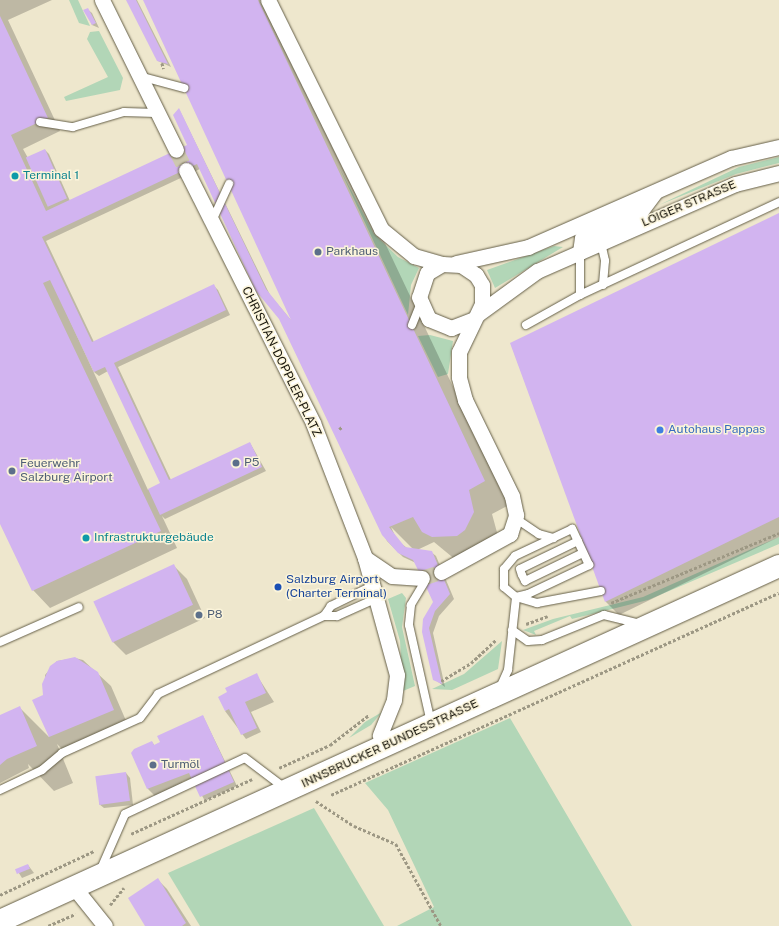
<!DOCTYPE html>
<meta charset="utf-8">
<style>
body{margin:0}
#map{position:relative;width:779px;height:926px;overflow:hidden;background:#eee7cd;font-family:"Public Sans",sans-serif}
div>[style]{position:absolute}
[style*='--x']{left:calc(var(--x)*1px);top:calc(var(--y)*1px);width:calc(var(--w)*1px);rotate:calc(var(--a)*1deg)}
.green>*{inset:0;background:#b2d6b7}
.shadow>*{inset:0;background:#0003}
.building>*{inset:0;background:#d2b4f0;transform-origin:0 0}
.street-tunnel>*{height:15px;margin-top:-7.5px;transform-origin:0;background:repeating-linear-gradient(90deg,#cec8b0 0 15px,transparent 0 23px)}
.path>*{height:2.5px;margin-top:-1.25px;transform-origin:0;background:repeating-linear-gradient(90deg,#9d9884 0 3px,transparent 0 5px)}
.roads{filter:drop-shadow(0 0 1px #655f48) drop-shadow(0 0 1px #655f48)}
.lane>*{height:8px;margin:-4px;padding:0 4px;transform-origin:4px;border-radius:4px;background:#fff}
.street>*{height:15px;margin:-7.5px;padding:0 7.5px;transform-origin:7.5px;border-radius:7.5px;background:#fff}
.primary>*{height:22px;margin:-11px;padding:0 11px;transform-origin:11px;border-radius:11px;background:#fff}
.dots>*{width:11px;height:11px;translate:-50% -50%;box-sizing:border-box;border:2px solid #fbf4da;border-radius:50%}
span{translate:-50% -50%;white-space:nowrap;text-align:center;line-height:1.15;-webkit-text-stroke:3px #fbf4da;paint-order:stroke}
.culture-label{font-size:12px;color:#0d838f}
.left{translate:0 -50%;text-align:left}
.street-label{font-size:12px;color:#17150c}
.service-label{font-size:12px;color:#4e5e75}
.shop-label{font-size:12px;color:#366cbe}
.transit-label{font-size:12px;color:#164399}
</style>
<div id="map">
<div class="green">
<i style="clip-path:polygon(69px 0,78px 0,90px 26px,79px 23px)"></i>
<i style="clip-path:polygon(99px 31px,123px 78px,120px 90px,66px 101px,64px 97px,108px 77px,87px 39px,90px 32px)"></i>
<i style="clip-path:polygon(779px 157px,779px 163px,736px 174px,659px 205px,739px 167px)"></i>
<i style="clip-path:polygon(339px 167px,374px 234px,398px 257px,419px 268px,411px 285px,408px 315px)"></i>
<i style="clip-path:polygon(554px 246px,563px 247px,495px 288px,487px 270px)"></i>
<i style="clip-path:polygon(430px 335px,453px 341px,448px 374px,438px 377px,418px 336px)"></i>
<i style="clip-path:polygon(779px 537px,779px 544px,648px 600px,572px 619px,570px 616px,534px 631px,536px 635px,523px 630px,553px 619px,643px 597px)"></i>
<i style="clip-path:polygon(402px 593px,406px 598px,402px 627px,415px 686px,403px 691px,400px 641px,388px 599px)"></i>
<i style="clip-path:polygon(502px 641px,498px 669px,452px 690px,432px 689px,464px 674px)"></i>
<i style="clip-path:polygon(382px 712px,371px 725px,349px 738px,365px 722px)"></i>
<i style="clip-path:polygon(510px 718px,632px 926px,397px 926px,434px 907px,388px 810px,365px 783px)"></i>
<i style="clip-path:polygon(314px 808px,384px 926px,200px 926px,168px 873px)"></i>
</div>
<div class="shadow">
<i style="clip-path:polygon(evenodd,0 0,52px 0,8px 20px,60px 131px,23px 149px,28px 158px,45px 150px,49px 154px,70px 201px,189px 146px,179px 109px,270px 295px,296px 326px,144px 0,270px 0,509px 505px,492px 514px,498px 536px,489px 554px,481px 560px,457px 561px,434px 542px,415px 551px,391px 527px,397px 540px,412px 552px,431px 552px,436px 556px,454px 599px,439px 616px,433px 633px,445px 687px,434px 679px,423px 632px,434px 602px,416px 563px,403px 557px,387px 541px,280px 318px,200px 169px,46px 241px,94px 342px,214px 286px,218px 290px,230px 315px,118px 367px,171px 480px,250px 443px,266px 471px,165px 519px,162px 516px,177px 548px,50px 608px,33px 590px,0 522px,0 0,53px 284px,94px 372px,99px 376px,108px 371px,162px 484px,148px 490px,53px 284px)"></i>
<i style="clip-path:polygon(127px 0,137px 0,171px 67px,158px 61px)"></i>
<i style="clip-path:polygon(87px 9px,92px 13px,99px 28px,92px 25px,85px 10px)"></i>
<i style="clip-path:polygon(779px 215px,779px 537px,619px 615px,606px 602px,511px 344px)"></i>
<i style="clip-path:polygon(174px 566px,187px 579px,205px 618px,126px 655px,113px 642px,95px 602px)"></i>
<i style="clip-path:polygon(75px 658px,83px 660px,111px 686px,127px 723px,63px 750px,57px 744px,73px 783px,54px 791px,28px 764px,29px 768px,0 783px,0 716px,20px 708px,49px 737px,45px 675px,57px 661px)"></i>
<i style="clip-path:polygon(256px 674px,274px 702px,251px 712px,261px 732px,246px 739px,225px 711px)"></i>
<i style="clip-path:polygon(203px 716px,237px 786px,205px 801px,192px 778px,182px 782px,184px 786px,157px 798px,148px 789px,132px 753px,152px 742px,155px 746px)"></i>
<i style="clip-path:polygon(126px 773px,130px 778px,133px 805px,104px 808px,99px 804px)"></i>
<i style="clip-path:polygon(28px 865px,34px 873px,22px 878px,17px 870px)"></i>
<i style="clip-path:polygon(158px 880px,167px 889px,191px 926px,147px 926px)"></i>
</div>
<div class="building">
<i style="clip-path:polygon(126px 0,136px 0,168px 64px,157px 61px)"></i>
<i style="clip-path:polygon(143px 0,258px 0,485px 481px,469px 490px,474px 512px,465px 530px,457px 536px,432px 537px,422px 532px,413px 517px,389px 527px,405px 547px,432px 551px,450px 594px,435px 611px,429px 628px,442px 684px,433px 680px,422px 632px,423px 619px,433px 602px,422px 578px,413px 560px,398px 553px,382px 535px,279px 319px,256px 291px,197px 164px,42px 237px,92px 342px,214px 284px,226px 310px,114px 363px,169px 480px,250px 442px,262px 467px,160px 515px,148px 489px,160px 483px,105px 367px,94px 372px,50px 280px,43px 283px,161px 531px,32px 591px,0 524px,0 16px,48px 118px,11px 135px,46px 211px,187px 145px,173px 115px,179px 108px,266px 289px,291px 320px)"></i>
<i style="clip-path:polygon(88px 8px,96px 23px,92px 25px,83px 10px)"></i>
<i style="left:45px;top:149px;width:54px;height:21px;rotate:66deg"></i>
<i style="clip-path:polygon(779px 213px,779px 517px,605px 602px,510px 343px)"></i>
<i style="left:174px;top:564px;width:45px;height:89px;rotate:65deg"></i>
<i style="clip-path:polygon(75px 657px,98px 672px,114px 710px,49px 737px,32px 700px,43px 695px,42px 684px,50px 666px,57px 661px)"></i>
<i style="clip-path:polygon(257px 673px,266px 693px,245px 702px,257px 728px,241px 735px,229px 709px,225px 711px,218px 697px,227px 692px,225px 688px)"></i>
<i style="clip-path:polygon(20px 706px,37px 746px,7px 759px,0 765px,0 715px)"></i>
<i style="clip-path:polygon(203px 715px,234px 782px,200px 797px,189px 773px,147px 789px,131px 753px,134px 749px,152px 741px,154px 745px,160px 742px,157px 736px)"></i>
<i style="left:126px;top:772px;width:29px;height:31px;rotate:82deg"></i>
<i style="left:28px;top:864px;width:5px;height:14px;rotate:68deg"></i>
<i style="clip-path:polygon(158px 878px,186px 923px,182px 926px,145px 926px,128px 898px)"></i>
</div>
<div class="street-tunnel">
<i style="--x:176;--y:150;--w:22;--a:63"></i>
<i style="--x:422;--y:578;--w:20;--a:-18"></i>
</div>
<div class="path">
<i style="--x:162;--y:63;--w:6;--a:72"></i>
<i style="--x:339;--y:429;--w:4;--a:-34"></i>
<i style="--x:611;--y:603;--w:182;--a:-22.6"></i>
<i style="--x:526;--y:624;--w:23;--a:-20"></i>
<i style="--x:441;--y:681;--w:35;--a:-31"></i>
<i style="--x:471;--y:663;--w:35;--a:-43"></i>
<i style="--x:279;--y:768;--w:56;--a:-24.3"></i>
<i style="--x:330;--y:745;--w:49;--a:-37.6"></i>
<i style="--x:331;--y:795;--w:491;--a:-24.3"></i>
<i style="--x:316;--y:801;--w:45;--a:33.3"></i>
<i style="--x:354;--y:826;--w:46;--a:23.2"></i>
<i style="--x:396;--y:844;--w:94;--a:61.2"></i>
<i style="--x:131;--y:834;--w:133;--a:-24.4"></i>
<i style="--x:0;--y:895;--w:104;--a:-25.1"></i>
<i style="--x:110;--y:905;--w:22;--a:-51"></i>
<i style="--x:48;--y:926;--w:30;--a:-24"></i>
</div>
<div class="roads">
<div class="lane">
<i style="--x:139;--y:76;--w:47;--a:14.9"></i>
<i style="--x:40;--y:122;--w:33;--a:9"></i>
<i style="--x:73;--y:127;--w:53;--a:-16.4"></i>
<i style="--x:124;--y:112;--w:32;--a:2"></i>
<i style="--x:212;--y:221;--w:41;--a:-65.3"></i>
<i style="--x:601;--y:243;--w:18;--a:77"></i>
<i style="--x:605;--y:261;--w:24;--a:95"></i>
<i style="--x:580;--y:252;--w:43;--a:90"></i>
<i style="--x:412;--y:325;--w:22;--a:-68"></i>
<i style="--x:526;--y:325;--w:62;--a:-29.1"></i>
<i style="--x:580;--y:295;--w:220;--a:-25"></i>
<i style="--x:515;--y:518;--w:29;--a:34"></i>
<i style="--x:539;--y:534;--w:15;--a:16"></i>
<i style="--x:578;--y:541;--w:64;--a:154.2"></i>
<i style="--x:520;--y:569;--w:6;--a:72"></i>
<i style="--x:522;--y:575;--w:7;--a:63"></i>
<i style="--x:525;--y:581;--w:64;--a:-25.8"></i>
<i style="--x:424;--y:583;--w:26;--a:121"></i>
<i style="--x:411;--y:605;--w:20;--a:96"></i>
<i style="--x:409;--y:625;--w:100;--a:77.3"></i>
<i style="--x:372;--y:586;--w:46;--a:154"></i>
<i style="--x:331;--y:606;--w:12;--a:125"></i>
<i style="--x:324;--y:616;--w:13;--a:0"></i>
<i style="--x:337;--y:616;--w:42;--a:-24.1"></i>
<i style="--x:516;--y:597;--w:12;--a:-14"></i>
<i style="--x:528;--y:594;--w:68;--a:-25.4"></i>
<i style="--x:589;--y:565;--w:40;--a:-115"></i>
<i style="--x:572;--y:529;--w:63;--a:154.7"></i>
<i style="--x:515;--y:556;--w:17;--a:130"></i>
<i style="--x:504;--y:569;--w:18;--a:90"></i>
<i style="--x:504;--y:587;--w:16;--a:40"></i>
<i style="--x:516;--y:597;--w:22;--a:16"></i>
<i style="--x:537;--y:603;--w:65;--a:-10.6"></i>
<i style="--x:512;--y:630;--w:19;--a:35"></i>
<i style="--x:528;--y:641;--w:14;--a:-4"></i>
<i style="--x:542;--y:640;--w:67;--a:-22"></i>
<i style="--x:604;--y:615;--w:36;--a:14"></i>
<i style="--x:0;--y:642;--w:86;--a:-23.9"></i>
<i style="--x:500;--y:688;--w:20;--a:-66"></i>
<i style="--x:508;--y:670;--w:73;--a:-83.7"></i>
<i style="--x:0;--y:790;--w:47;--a:-25.5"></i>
<i style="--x:42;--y:770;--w:26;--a:-40"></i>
<i style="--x:62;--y:753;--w:85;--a:-24.2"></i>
<i style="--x:140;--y:718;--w:30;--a:-53"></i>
<i style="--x:158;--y:694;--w:183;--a:-25.2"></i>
<i style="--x:100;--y:871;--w:62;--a:-66.3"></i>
<i style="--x:125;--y:814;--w:132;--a:-25"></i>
<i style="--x:245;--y:758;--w:51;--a:37.1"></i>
</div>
<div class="street">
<i style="--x:102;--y:0;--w:167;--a:63.7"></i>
<i style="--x:268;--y:0;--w:255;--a:63.7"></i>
<i style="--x:381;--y:229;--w:43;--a:39.3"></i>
<i style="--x:414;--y:256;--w:29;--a:16"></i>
<i style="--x:186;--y:170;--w:283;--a:63.3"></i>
<i style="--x:313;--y:423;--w:145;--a:68.9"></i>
<i style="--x:365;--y:558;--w:121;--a:74.7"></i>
<i style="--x:397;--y:675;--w:25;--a:97"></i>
<i style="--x:394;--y:700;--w:38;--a:112"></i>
<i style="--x:580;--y:252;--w:14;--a:-82"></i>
<i style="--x:582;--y:238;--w:64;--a:-24.1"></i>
<i style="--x:640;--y:212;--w:25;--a:-53"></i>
<i style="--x:456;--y:263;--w:74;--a:-12.5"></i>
<i style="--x:528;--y:247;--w:222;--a:-23.7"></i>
<i style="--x:731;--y:158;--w:49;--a:-12.9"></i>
<i style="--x:478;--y:314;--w:73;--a:-36.1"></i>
<i style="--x:537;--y:271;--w:216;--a:-23.7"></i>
<i style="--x:735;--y:184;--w:45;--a:-14"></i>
<i style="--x:365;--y:558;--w:32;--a:34"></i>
<i style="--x:392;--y:576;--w:30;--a:4"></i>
<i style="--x:441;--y:572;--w:79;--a:-28.8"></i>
<i style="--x:510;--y:534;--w:20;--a:-72"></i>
<i style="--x:516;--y:515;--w:19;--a:-102"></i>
<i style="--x:512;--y:496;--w:107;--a:-116.1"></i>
<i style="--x:465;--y:400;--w:24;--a:-105"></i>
<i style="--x:459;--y:377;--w:25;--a:-90"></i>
<i style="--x:459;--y:352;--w:53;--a:-64.4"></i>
<i style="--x:482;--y:304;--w:19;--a:-90"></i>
<i style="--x:482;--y:285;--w:12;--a:-121"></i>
<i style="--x:476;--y:275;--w:18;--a:-146"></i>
<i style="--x:461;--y:265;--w:19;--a:-177"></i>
<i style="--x:442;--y:264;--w:17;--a:149"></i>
<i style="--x:427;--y:273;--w:25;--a:108"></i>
<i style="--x:419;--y:297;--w:24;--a:66"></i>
<i style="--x:429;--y:319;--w:24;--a:22"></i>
<i style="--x:451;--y:328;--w:25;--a:-21"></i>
<i style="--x:73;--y:886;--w:51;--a:51.3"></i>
</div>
<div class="primary">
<i style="--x:0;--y:921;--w:856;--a:-24.5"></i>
</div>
</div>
<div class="dots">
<i style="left:15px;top:176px;background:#0f9aa8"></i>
<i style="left:318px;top:252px;background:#5c6f8a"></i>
<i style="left:660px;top:430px;background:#3f7fe0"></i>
<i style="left:236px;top:463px;background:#5c6f8a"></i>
<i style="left:12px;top:471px;background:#5c6f8a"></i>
<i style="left:86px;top:538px;background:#0f9aa8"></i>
<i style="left:278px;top:587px;background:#1a4fb4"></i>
<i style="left:199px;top:615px;background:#5c6f8a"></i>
<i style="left:153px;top:765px;background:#5c6f8a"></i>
</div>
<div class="culture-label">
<span class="left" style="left:23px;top:176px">Terminal 1</span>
<span class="left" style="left:94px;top:538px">Infrastrukturgebäude</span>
</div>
<div class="street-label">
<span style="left:689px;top:204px;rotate:-23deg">LOIGER STRASSE</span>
<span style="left:281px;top:362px;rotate:64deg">CHRISTIAN-DOPPLER-PLATZ</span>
<span style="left:390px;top:744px;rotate:-25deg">INNSBRUCKER BUNDESSTRASSE</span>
</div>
<div class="service-label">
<span class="left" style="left:326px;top:252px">Parkhaus</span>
<span class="left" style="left:244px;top:463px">P5</span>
<span class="left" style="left:20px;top:471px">Feuerwehr<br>Salzburg Airport</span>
<span class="left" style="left:207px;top:615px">P8</span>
<span class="left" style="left:161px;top:765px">Turmöl</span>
</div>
<div class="shop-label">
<span class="left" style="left:668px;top:430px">Autohaus Pappas</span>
</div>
<div class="transit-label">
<span class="left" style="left:286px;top:587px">Salzburg Airport<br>(Charter Terminal)</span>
</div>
</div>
